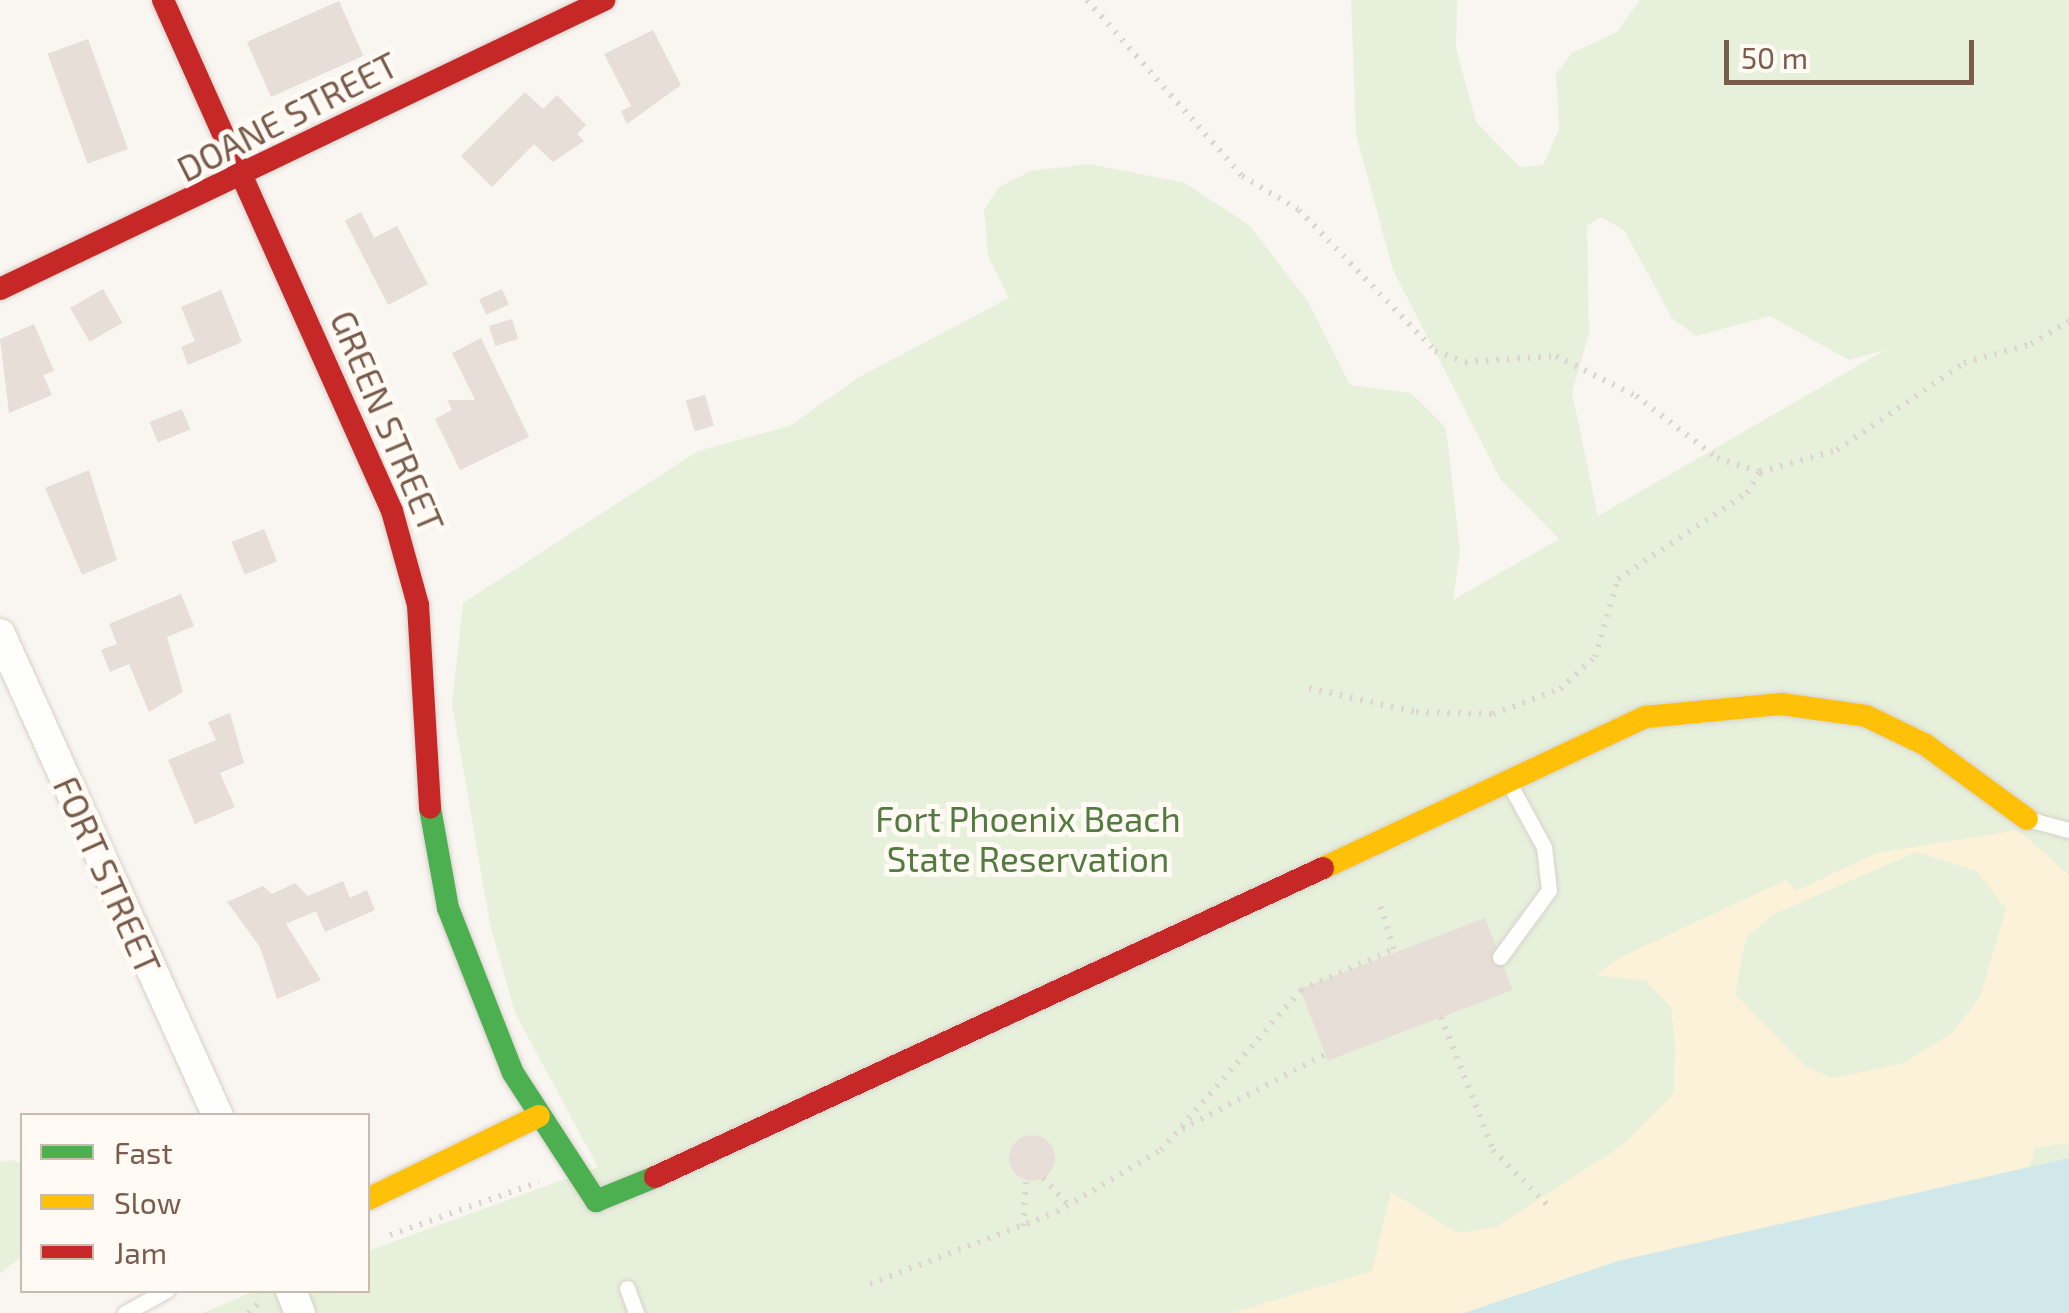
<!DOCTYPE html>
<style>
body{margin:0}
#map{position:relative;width:2069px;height:1313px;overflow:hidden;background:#f9f5f0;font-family:"Exo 2",sans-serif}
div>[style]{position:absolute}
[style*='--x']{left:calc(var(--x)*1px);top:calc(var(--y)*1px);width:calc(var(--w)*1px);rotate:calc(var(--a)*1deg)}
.green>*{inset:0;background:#e7f0db}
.sand>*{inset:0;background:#fbf2d9}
.water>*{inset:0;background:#d0e8ea}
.building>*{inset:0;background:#e6ded7;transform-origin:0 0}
.round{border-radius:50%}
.path>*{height:6px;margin-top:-3px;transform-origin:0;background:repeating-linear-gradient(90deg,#dcd5d0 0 2.5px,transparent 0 10.5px)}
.roads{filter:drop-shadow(0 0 2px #d7d1cb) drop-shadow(0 0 2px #d7d1cb)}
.lane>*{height:15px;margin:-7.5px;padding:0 7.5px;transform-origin:7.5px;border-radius:7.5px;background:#fefefd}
.street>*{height:30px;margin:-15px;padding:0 15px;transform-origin:15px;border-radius:15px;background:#fefefd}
.fast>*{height:22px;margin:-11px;padding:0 11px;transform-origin:11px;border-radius:11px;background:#4caf50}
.slow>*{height:22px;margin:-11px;padding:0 11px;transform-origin:11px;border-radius:11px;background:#ffc107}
.jam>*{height:22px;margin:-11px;padding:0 11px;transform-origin:11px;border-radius:11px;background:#c62828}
span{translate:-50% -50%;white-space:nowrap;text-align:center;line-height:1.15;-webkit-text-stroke:10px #fffaf3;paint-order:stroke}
.street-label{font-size:35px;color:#7a5c4d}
.park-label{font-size:35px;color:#537a41}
.legend{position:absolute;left:20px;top:1113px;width:350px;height:180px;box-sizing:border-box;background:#fffaf3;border:2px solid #cabbb1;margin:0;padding:12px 18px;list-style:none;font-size:30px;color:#7a5c4d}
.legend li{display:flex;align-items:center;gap:20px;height:50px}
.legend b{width:50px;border:2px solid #cabbb1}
.scale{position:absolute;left:1724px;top:40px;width:250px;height:45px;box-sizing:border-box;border:5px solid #7a5c4d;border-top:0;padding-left:12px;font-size:30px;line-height:35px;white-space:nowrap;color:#7a5c4d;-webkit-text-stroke:8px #fffaf3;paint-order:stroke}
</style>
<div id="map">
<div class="green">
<i style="clip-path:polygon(evenodd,1351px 0,1457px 0,1456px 48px,1476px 122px,1520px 167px,1543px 165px,1559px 129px,1556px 74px,1572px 53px,1617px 32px,1640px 0,2069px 0,2069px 1235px,1280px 1313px,203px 1313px,255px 1291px,368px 1290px,368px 1251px,598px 1167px,515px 1013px,490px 924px,452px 704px,463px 603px,698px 451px,790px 426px,859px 377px,1009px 298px,988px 256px,984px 209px,999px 187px,1031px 171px,1089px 164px,1185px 183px,1249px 225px,1307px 300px,1350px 385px,1411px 393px,1446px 428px,1460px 551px,1453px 600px,1559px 539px,1501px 480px,1393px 270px,1356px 134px,1351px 0,1601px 217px,1624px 230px,1672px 318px,1696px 336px,1770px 316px,1849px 360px,1885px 350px,1598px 516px,1572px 393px,1589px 333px,1587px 226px,1601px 217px)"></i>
<i style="clip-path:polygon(12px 1160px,22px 1164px,22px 1256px,0 1274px,0 1162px)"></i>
</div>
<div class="sand">
<i style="clip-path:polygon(evenodd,2018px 830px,2069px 875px,2069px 1143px,2035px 1148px,2008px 1240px,1642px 1313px,1232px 1313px,1372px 1271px,1391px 1192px,1458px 1233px,1496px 1227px,1620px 1147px,1674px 1093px,1675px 1046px,1671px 1007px,1646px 981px,1596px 975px,1621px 957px,1786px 880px,1796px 891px,1877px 853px,2018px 830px,1917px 852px,1977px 871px,2006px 909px,1980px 997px,1953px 1032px,1904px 1063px,1832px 1078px,1805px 1066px,1735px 994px,1746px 938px,1774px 914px,1917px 852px)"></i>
</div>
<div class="water">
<i style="clip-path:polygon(2069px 1158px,2069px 1313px,1464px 1313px,1618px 1261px)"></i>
</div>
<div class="building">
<i style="left:339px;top:1px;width:60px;height:101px;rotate:66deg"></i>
<i style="clip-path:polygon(653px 30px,681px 85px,627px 124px,621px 111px,631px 106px,604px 54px)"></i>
<i style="left:88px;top:39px;width:117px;height:43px;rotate:70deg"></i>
<i style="clip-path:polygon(525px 92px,543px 109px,557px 95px,586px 125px,577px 134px,584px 141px,553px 162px,534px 144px,492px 187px,461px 156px)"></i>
<i style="clip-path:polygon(361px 212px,374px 238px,397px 226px,428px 284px,388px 305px,345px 221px)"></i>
<i style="left:103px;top:289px;width:39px;height:38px;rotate:60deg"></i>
<i style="left:502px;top:289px;width:17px;height:25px;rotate:66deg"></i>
<i style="clip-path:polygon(221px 290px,242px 342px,188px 365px,181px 347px,195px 341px,181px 307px)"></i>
<i style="left:512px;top:319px;width:21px;height:24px;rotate:73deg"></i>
<i style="clip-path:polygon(34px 324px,54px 371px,43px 375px,52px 395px,9px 413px,0 339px)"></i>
<i style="clip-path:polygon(481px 338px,529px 437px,460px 470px,435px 419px,452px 410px,447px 400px,475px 400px,452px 353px)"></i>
<i style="left:705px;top:395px;width:32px;height:20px;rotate:74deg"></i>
<i style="left:182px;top:409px;width:22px;height:35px;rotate:68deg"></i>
<i style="clip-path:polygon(89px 470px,117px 560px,82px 575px,45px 488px)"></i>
<i style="left:264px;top:529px;width:35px;height:35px;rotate:68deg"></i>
<i style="clip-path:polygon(181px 594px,194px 626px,167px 637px,183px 692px,149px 712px,129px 664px,110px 672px,101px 650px,117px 644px,109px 624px)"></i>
<i style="clip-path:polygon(230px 713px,244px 763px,220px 773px,235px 807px,195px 824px,168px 760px,216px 740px,208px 722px)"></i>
<i style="clip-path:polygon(343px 881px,350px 898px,367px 890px,375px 910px,325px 932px,316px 911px,286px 924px,321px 980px,277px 999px,260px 947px,227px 902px,263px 886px,272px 894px,295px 883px,308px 896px)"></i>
<i style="left:1485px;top:918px;width:77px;height:198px;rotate:69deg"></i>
<i class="round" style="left:1009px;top:1135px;width:46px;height:46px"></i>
</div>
<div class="path">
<i style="--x:1087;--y:0;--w:235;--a:48.6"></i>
<i style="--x:1242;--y:176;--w:66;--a:30.8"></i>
<i style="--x:1299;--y:210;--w:196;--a:46"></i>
<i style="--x:1435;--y:351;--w:32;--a:20"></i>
<i style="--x:1465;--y:362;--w:91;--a:-3.8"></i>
<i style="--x:1556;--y:356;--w:89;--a:26.6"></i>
<i style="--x:1636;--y:396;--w:102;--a:37.4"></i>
<i style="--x:1717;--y:458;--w:45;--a:18"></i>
<i style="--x:1309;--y:688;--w:110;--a:12.6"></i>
<i style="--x:1416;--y:712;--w:77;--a:1.5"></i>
<i style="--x:1493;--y:714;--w:72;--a:-20.5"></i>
<i style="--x:1560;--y:689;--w:47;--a:-42.4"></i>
<i style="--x:1595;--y:657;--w:81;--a:-73.6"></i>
<i style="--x:1618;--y:579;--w:155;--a:-33.7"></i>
<i style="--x:1747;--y:493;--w:25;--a:-58"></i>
<i style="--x:1760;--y:472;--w:80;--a:-15.9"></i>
<i style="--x:1837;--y:450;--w:154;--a:-34.4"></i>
<i style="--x:1964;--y:363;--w:70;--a:-15.8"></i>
<i style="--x:2031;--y:344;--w:44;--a:-31.2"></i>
<i style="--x:1441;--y:1017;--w:143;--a:68.6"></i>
<i style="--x:1493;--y:1150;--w:77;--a:45.5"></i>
<i style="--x:1182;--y:1129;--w:162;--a:-27.5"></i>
<i style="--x:1043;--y:1178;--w:37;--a:47"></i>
<i style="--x:1023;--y:1226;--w:44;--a:-86.1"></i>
<i style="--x:390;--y:1235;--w:158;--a:-19.6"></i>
<i style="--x:870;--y:1284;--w:200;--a:-21.1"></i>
<i style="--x:1057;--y:1212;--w:121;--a:-30.8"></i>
<i style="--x:1161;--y:1150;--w:213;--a:-48.8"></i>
<i style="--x:1301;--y:990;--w:102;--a:-23.8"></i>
<i style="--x:1394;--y:949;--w:46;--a:-107.7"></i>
<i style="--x:248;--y:1313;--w:16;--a:-43"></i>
</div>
<div class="roads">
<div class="lane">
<i style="--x:2031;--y:820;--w:39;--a:15"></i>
<i style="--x:1500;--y:957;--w:83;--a:-53.8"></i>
<i style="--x:1549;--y:890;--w:43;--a:-96.6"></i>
<i style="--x:1544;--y:847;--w:73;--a:-118.7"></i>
<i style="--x:627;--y:1288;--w:27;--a:70"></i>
<i style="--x:125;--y:1313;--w:48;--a:-28.7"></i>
</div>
<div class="street">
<i style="--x:0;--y:634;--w:529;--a:65.66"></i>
<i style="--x:291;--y:1290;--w:25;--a:69"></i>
</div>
<div class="fast">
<i style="--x:430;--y:808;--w:102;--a:79.8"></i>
<i style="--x:448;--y:908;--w:177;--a:68.5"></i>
<i style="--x:513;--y:1073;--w:153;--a:57"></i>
<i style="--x:596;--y:1201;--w:64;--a:-22.1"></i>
</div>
<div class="slow">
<i style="--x:1323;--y:868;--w:356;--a:-25.1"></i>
<i style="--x:1645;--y:717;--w:137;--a:-5.5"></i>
<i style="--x:1781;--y:704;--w:86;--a:8"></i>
<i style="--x:1866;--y:716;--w:67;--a:25.8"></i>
<i style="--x:1926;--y:745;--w:125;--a:36.2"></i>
<i style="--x:368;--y:1199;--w:190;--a:-25.9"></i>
</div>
<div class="jam">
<i style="--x:163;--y:0;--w:560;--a:65.86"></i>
<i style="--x:392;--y:511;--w:98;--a:74.5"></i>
<i style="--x:418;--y:605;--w:203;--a:86.6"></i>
<i style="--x:0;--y:289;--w:670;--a:-25.57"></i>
<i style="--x:655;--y:1177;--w:736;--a:-24.82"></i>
</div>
</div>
<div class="street-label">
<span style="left:287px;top:116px;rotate:-27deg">DOANE STREET</span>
<span style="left:388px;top:421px;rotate:67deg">GREEN STREET</span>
<span style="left:108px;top:875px;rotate:66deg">FORT STREET</span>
</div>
<div class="park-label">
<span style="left:1028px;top:838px">Fort Phoenix Beach<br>State Reservation</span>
</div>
<ul class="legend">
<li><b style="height:12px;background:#4caf50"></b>Fast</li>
<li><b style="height:12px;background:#ffc107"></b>Slow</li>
<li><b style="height:12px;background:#c62828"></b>Jam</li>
</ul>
<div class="scale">50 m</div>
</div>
